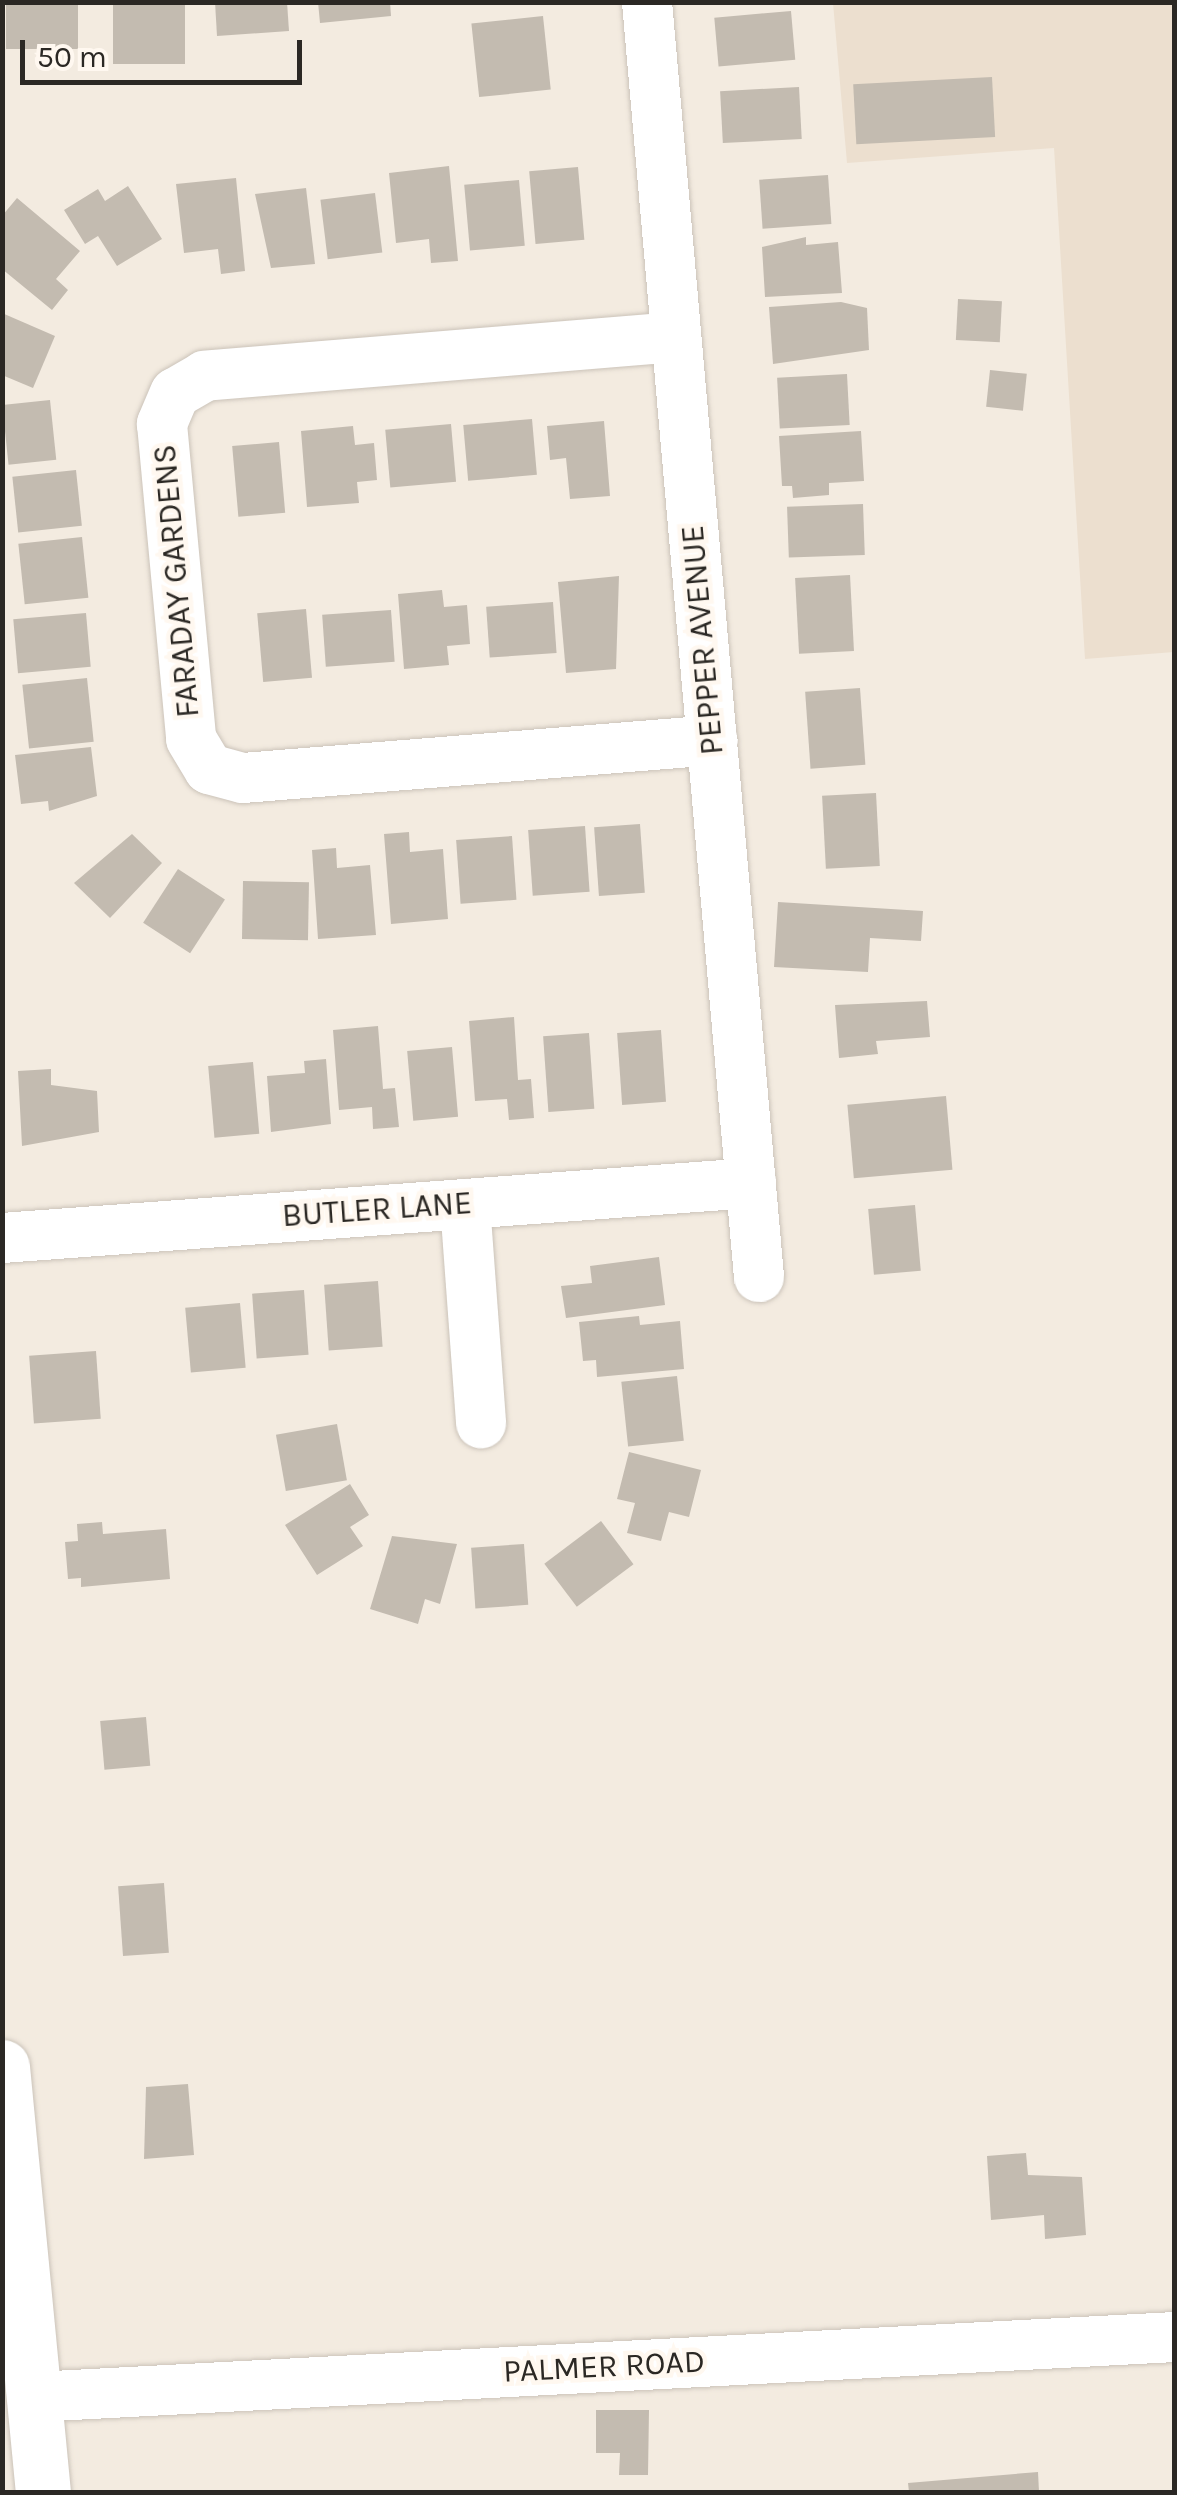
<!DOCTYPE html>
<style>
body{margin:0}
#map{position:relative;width:1177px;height:2495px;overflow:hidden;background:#f3ebe0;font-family:Karla,sans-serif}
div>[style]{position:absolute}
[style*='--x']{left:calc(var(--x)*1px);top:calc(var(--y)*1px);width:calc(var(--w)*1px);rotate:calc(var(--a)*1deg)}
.built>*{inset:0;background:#ecdfcf}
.building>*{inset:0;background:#c3bbb0;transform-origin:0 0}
.roads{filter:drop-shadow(0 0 2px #cbc3b9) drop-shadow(0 0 2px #cbc3b9)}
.minor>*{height:50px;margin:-25px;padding:0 25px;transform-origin:25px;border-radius:25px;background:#fff}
.major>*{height:55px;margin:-27.5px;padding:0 27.5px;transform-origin:27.5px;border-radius:27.5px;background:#fff}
span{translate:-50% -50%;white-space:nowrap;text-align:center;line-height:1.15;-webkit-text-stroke:9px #fff8f0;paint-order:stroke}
.street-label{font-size:32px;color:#2b2824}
.frame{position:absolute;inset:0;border:5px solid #2b2824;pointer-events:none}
.scale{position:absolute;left:20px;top:40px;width:282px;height:45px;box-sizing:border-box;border:5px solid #2b2824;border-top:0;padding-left:12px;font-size:30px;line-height:35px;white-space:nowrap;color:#2b2824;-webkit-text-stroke:8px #fff8f0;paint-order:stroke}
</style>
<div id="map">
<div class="built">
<i style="clip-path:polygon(833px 3px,1174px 3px,1174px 652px,1085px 659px,1054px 148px,847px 163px)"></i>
</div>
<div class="building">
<i style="left:6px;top:2px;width:72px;height:47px"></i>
<i style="left:113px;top:2px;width:72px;height:62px"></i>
<i style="clip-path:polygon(215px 2px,287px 2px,289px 31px,217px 36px)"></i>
<i style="clip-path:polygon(318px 2px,390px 2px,391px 16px,320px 23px)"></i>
<i style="left:791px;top:11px;width:49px;height:77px;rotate:85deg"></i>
<i style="left:543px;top:16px;width:74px;height:72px;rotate:84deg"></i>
<i style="left:992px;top:77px;width:60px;height:139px;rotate:87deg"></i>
<i style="left:799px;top:87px;width:52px;height:79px;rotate:87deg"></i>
<i style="clip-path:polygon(449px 166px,458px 261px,431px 263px,429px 239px,396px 243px,389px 173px)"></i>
<i style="left:578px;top:167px;width:73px;height:49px;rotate:85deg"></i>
<i style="left:828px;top:175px;width:49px;height:69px;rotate:86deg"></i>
<i style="clip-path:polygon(236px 178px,245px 271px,221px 274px,218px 249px,184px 253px,176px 184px)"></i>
<i style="left:519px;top:180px;width:66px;height:55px;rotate:85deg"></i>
<i style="clip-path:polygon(128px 186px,162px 239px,117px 266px,98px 236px,85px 244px,64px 210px,98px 189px,105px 201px)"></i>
<i style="clip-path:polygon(306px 188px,315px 264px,271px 268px,255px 194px)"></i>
<i style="left:375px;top:193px;width:60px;height:55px;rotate:83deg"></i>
<i style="clip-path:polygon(17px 198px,80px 251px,56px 279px,68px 290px,52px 310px,2px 269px,2px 216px)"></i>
<i style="clip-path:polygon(806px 237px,806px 245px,838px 242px,842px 293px,765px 297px,762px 247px)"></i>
<i style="left:958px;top:299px;width:44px;height:41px;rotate:3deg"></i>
<i style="clip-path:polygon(841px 302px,867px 308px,869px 350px,773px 364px,769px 307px)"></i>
<i style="clip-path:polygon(2px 313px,55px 336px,33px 388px,2px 375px)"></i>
<i style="left:990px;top:370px;width:37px;height:37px;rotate:6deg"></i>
<i style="left:847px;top:374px;width:51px;height:70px;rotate:87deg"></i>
<i style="left:50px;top:400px;width:60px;height:48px;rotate:84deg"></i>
<i style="left:532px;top:419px;width:56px;height:69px;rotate:85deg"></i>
<i style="clip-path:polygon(604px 421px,610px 496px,570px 499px,566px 458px,550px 460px,547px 426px)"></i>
<i style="left:451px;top:424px;width:58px;height:66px;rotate:85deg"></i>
<i style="clip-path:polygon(353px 426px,355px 445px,374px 443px,377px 480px,357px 482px,359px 503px,307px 507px,301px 431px)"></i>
<i style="clip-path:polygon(861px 431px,864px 481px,829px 483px,829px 495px,793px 498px,792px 486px,782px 486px,779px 436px)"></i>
<i style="left:279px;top:442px;width:71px;height:47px;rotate:85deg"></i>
<i style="left:76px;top:470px;width:56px;height:64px;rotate:84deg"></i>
<i style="left:863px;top:504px;width:51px;height:76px;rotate:88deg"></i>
<i style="left:82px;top:537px;width:61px;height:64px;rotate:84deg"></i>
<i style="left:850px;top:575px;width:76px;height:55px;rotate:87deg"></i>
<i style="clip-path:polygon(619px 576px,616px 669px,566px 673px,558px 582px)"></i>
<i style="clip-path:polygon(442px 590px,444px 607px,467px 605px,470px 644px,447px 646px,449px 665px,404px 669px,398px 594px)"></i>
<i style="left:553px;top:602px;width:51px;height:67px;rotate:86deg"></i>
<i style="left:306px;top:609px;width:69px;height:49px;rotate:85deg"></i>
<i style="left:391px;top:610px;width:52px;height:69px;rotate:86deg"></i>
<i style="left:86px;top:613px;width:54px;height:73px;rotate:85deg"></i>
<i style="left:87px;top:678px;width:64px;height:65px;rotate:84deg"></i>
<i style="left:860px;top:688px;width:77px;height:55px;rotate:86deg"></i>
<i style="clip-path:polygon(91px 747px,97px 796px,49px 811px,48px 801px,21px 804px,15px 755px)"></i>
<i style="left:876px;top:793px;width:73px;height:54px;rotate:87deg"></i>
<i style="left:640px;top:824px;width:69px;height:46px;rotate:86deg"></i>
<i style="left:585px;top:826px;width:66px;height:57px;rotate:86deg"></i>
<i style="clip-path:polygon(409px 832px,410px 852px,443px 849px,448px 919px,391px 924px,384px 834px)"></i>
<i style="clip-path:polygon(132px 834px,162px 863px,110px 918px,74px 883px)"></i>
<i style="left:512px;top:836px;width:64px;height:56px;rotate:86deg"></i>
<i style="clip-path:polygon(336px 848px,337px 868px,370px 865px,376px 935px,318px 939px,312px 850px)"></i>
<i style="left:178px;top:869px;width:56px;height:64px;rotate:33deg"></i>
<i style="left:243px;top:881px;width:66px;height:58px;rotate:1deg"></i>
<i style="clip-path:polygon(778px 902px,923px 911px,921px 941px,870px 938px,868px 972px,774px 967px)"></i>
<i style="clip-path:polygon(927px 1001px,930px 1037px,876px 1041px,878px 1054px,839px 1058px,835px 1005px)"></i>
<i style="clip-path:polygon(514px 1017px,518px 1080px,531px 1079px,534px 1118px,509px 1120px,507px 1099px,475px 1101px,469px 1021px)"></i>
<i style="clip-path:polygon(378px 1026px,383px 1089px,395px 1088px,399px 1127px,373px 1129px,372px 1107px,339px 1110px,333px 1030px)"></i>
<i style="left:661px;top:1030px;width:72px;height:44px;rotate:86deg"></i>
<i style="left:589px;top:1033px;width:76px;height:46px;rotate:86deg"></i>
<i style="left:452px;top:1047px;width:70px;height:45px;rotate:85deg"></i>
<i style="clip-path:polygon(326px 1059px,331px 1124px,271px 1132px,267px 1076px,305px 1073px,304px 1061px)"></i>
<i style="left:253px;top:1062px;width:72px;height:45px;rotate:85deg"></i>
<i style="clip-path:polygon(51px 1069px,51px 1085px,97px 1091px,99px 1132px,22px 1146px,18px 1071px)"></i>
<i style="left:946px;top:1096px;width:74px;height:99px;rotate:85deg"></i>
<i style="left:915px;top:1205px;width:66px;height:47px;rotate:85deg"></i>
<i style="clip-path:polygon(659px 1257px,665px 1305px,566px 1318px,561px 1286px,592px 1283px,590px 1266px)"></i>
<i style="left:378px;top:1281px;width:66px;height:54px;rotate:86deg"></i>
<i style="left:304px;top:1290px;width:65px;height:52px;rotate:86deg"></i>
<i style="left:240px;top:1303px;width:65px;height:55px;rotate:85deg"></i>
<i style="clip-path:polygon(639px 1316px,640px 1325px,680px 1321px,684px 1369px,597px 1377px,596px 1360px,583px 1361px,579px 1322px)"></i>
<i style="left:96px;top:1351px;width:68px;height:67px;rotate:86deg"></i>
<i style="left:677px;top:1376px;width:65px;height:56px;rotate:84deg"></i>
<i style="left:337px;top:1424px;width:57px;height:62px;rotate:80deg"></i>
<i style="clip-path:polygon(629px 1452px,701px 1470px,689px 1517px,669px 1512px,661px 1541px,627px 1533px,635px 1503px,617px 1499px)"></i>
<i style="clip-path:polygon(350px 1484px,369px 1515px,350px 1527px,363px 1546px,317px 1575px,285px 1525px)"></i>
<i style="left:601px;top:1521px;width:54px;height:71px;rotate:53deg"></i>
<i style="clip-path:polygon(102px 1522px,103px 1534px,166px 1529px,170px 1579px,81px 1587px,81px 1578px,68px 1579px,65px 1542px,78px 1541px,77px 1524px)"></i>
<i style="clip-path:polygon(392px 1536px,457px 1544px,440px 1604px,425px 1599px,418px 1624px,370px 1609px)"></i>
<i style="left:524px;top:1544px;width:61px;height:53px;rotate:86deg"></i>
<i style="left:146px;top:1717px;width:49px;height:46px;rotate:85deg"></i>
<i style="left:164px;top:1883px;width:70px;height:46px;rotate:86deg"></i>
<i style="clip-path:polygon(188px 2084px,194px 2155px,144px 2159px,146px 2087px)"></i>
<i style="clip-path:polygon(1026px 2153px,1028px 2175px,1082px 2177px,1086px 2235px,1045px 2239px,1044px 2215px,991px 2220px,987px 2156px)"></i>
<i style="clip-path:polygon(596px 2410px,649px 2410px,648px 2475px,619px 2475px,620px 2453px,596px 2453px)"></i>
<i style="clip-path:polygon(1038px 2472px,1039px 2492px,909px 2492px,908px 2483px)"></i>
</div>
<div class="roads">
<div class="minor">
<i style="--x:647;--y:2;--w:1280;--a:84.98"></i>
<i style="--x:676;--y:337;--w:473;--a:175.3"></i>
<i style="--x:205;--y:376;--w:34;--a:150"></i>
<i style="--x:175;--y:393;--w:34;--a:113"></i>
<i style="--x:162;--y:424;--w:316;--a:84.7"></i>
<i style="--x:191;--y:739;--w:35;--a:59"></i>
<i style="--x:209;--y:769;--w:35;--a:15"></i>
<i style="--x:243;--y:778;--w:471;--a:-4.6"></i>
<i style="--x:465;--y:1204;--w:220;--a:85.8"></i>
<i style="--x:2;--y:1238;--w:751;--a:-4.2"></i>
<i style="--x:34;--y:2397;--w:1142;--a:-3.01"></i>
</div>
<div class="major">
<i style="--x:2;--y:2067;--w:427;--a:84.5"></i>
</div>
</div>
<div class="street-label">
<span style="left:177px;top:581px;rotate:-95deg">FARADAY GARDENS</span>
<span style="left:703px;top:640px;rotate:-95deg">PEPPER AVENUE</span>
<span style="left:377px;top:1210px;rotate:-4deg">BUTLER LANE</span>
<span style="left:604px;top:2367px;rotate:-3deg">PALMER ROAD</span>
</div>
<div class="frame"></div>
<div class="scale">50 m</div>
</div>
